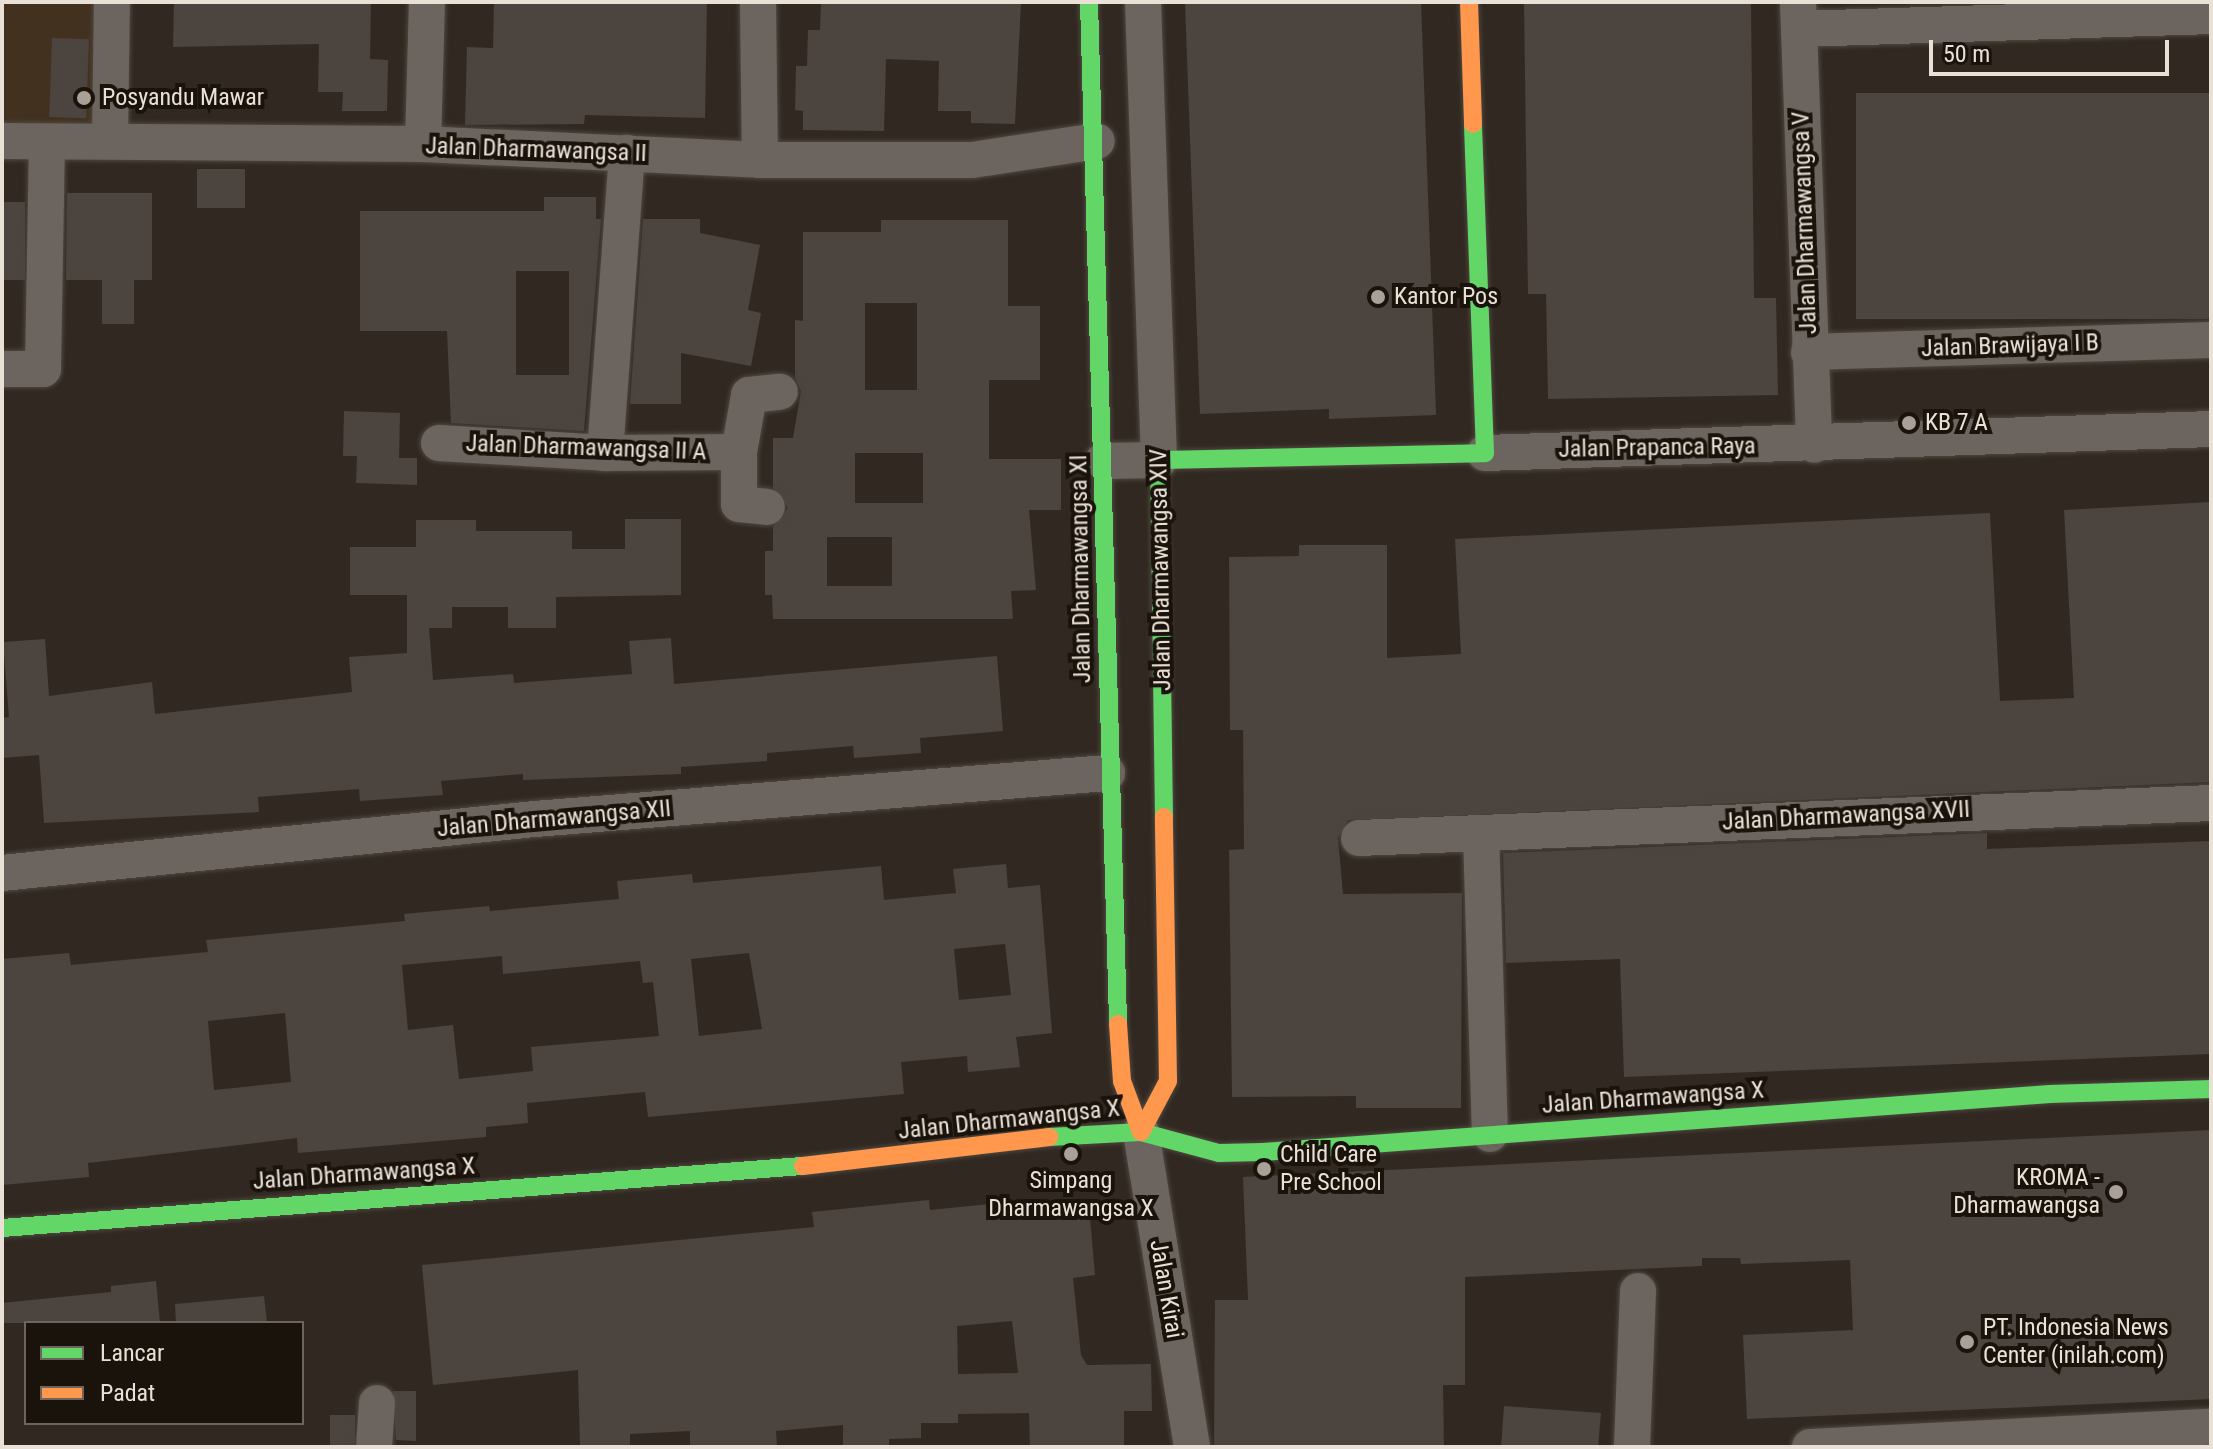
<!DOCTYPE html>
<style>
body{margin:0}
#map{position:relative;width:2213px;height:1449px;overflow:hidden;background:#312921;font-family:"Roboto Condensed",sans-serif}
div>[style]{position:absolute}
[style*='--x']{left:calc(var(--x)*1px);top:calc(var(--y)*1px);width:calc(var(--w)*1px);rotate:calc(var(--a)*1deg)}
.built>*{inset:0;background:#42311e;transform-origin:0 0}
.building>*{inset:0;background:#4c443f;transform-origin:0 0}
.roads{filter:drop-shadow(0 0 2px #4e4740) drop-shadow(0 0 2px #4e4740)}
.street>*{height:36px;margin:-18px;padding:0 18px;transform-origin:18px;border-radius:18px;background:#6c655f}
.fast>*{height:18px;margin:-9px;padding:0 9px;transform-origin:9px;border-radius:9px;background:#63d668}
.slow>*{height:18px;margin:-9px;padding:0 9px;transform-origin:9px;border-radius:9px;background:#ff974d}
.dots>*{width:22px;height:22px;translate:-50% -50%;box-sizing:border-box;border:4px solid #1a130c;border-radius:50%}
span{translate:-50% -50%;white-space:nowrap;text-align:center;line-height:1.15;-webkit-text-stroke:8px #1a130c;paint-order:stroke}
.poi-label{font-size:24px;color:#e9e0d6}
.left{translate:0 -50%;text-align:left}
.right{translate:-100% -50%;text-align:right}
.street-label{font-size:24px;color:#e9e0d6}
.frame{position:absolute;inset:0;border:4px solid #e9e0d6;pointer-events:none}
.legend{position:absolute;left:24px;top:1321px;width:280px;height:104px;box-sizing:border-box;background:#1a130c;border:2px solid #6d655d;margin:0;padding:10px 14px;list-style:none;font-size:24px;color:#e9e0d6}
.legend li{display:flex;align-items:center;gap:16px;height:40px}
.legend b{width:40px;border:2px solid #6d655d}
.scale{position:absolute;left:1929px;top:40px;width:240px;height:36px;box-sizing:border-box;border:4px solid #e9e0d6;border-top:0;padding-left:10px;font-size:24px;line-height:28px;white-space:nowrap;color:#e9e0d6;-webkit-text-stroke:6px #1a130c;paint-order:stroke}
</style>
<div id="map">
<div class="built">
<i style="left:2px;top:2px;width:110px;height:122px"></i>
</div>
<div class="building">
<i style="clip-path:polygon(174px 2px,371px 2px,370px 59px,388px 60px,387px 111px,342px 111px,343px 92px,318px 92px,319px 44px,173px 47px)"></i>
<i style="clip-path:polygon(494px 2px,707px 2px,705px 118px,585px 115px,584px 124px,465px 125px,467px 47px,493px 48px)"></i>
<i style="clip-path:polygon(821px 2px,1021px 2px,1015px 124px,971px 123px,971px 111px,938px 111px,939px 61px,886px 59px,884px 131px,803px 130px,803px 111px,795px 110px,796px 66px,807px 66px,808px 30px,820px 30px)"></i>
<i style="clip-path:polygon(1185px 2px,1421px 2px,1436px 415px,1329px 419px,1329px 409px,1200px 414px)"></i>
<i style="clip-path:polygon(1524px 2px,1751px 2px,1754px 298px,1776px 298px,1778px 395px,1548px 399px,1546px 294px,1528px 294px)"></i>
<i style="left:52px;top:38px;width:37px;height:79px;rotate:2deg"></i>
<i style="left:2211px;top:93px;width:226px;height:355px;rotate:90deg"></i>
<i style="left:197px;top:169px;width:48px;height:39px"></i>
<i style="clip-path:polygon(67px 193px,152px 193px,152px 280px,134px 280px,134px 324px,102px 324px,102px 280px,66px 280px)"></i>
<i style="clip-path:polygon(evenodd,544px 197px,596px 197px,596px 219px,601px 219px,584px 431px,451px 423px,447px 331px,360px 331px,360px 211px,544px 211px,544px 197px,516px 271px,569px 271px,569px 375px,516px 375px,516px 271px)"></i>
<i style="left:2px;top:202px;width:23px;height:78px"></i>
<i style="clip-path:polygon(643px 219px,700px 219px,700px 233px,760px 245px,748px 310px,761px 313px,751px 366px,681px 353px,681px 404px,630px 404px)"></i>
<i style="clip-path:polygon(evenodd,881px 220px,1008px 220px,1008px 306px,1040px 306px,1040px 380px,989px 380px,989px 459px,1061px 459px,1061px 510px,1029px 510px,1036px 590px,1011px 591px,1013px 619px,773px 619px,772px 595px,765px 595px,765px 551px,773px 551px,773px 527px,788px 508px,773px 488px,773px 438px,793px 438px,801px 391px,795px 378px,795px 320px,803px 321px,803px 232px,881px 232px,881px 220px,865px 303px,917px 303px,917px 390px,865px 390px,865px 303px,881px 220px,855px 453px,923px 453px,923px 503px,855px 503px,855px 453px,881px 220px,827px 537px,892px 537px,892px 586px,827px 586px,827px 537px)"></i>
<i style="clip-path:polygon(344px 411px,400px 413px,399px 458px,417px 458px,417px 485px,356px 483px,357px 456px,343px 456px)"></i>
<i style="clip-path:polygon(2211px 502px,2211px 782px,1348px 820px,1338px 838px,1343px 894px,1462px 893px,1461px 1108px,1356px 1108px,1356px 1096px,1232px 1097px,1229px 850px,1244px 849px,1243px 730px,1230px 730px,1229px 557px,1299px 556px,1299px 545px,1387px 545px,1387px 658px,1461px 654px,1455px 539px,1990px 513px,2000px 701px,2074px 698px,2064px 510px)"></i>
<i style="clip-path:polygon(625px 519px,681px 519px,681px 595px,556px 597px,556px 628px,508px 628px,508px 607px,452px 607px,452px 628px,429px 628px,433px 680px,513px 674px,514px 683px,632px 674px,629px 641px,671px 638px,674px 684px,997px 656px,1003px 731px,920px 738px,921px 753px,854px 758px,853px 746px,767px 753px,767px 761px,681px 767px,681px 774px,523px 780px,523px 774px,441px 781px,443px 795px,360px 801px,359px 789px,258px 797px,259px 812px,44px 823px,39px 755px,2px 758px,2px 718px,9px 717px,3px 642px,45px 639px,49px 696px,152px 682px,155px 714px,352px 692px,349px 657px,407px 653px,407px 595px,350px 595px,350px 547px,416px 547px,416px 520px,476px 520px,476px 531px,572px 531px,572px 549px,625px 549px)"></i>
<i style="clip-path:polygon(1987px 833px,1987px 849px,2211px 841px,2211px 1054px,1624px 1077px,1620px 959px,1506px 963px,1503px 853px)"></i>
<i style="clip-path:polygon(evenodd,1006px 864px,1008px 888px,1040px 885px,1052px 1033px,1016px 1037px,1020px 1067px,968px 1072px,967px 1056px,901px 1062px,904px 1094px,648px 1117px,645px 1092px,527px 1103px,528px 1123px,486px 1127px,486px 1137px,298px 1153px,297px 1138px,88px 1163px,89px 1177px,2px 1185px,2px 959px,69px 953px,71px 965px,208px 952px,206px 940px,405px 921px,404px 914px,489px 906px,490px 911px,619px 899px,617px 881px,692px 874px,693px 883px,881px 866px,884px 900px,893px 899px,956px 893px,953px 869px,1006px 864px,1005px 944px,1011px 995px,959px 1000px,954px 949px,1005px 944px,1006px 864px,749px 953px,762px 1029px,699px 1036px,691px 959px,749px 953px,1006px 864px,502px 956px,503px 974px,640px 961px,643px 983px,653px 982px,659px 1036px,531px 1047px,533px 1071px,459px 1079px,453px 1025px,408px 1030px,402px 965px,502px 956px,1006px 864px,285px 1013px,291px 1082px,214px 1090px,208px 1021px,285px 1013px)"></i>
<i style="clip-path:polygon(2211px 1130px,2211px 1399px,1747px 1419px,1743px 1335px,1853px 1330px,1850px 1260px,1741px 1264px,1740px 1258px,1702px 1258px,1702px 1266px,1465px 1277px,1465px 1385px,1443px 1385px,1444px 1447px,1214px 1447px,1215px 1300px,1248px 1300px,1243px 1177px)"></i>
<i style="clip-path:polygon(evenodd,929px 1200px,930px 1210px,990px 1204px,991px 1215px,1089px 1206px,1095px 1275px,1073px 1278px,1081px 1355px,1087px 1365px,1151px 1364px,1152px 1411px,1124px 1411px,1124px 1447px,1030px 1447px,1029px 1413px,958px 1414px,958px 1423px,921px 1423px,921px 1438px,889px 1439px,889px 1447px,843px 1447px,843px 1425px,776px 1431px,777px 1446px,690px 1447px,690px 1431px,630px 1434px,630px 1447px,580px 1447px,578px 1370px,433px 1385px,422px 1265px,814px 1227px,812px 1212px,929px 1200px,1012px 1321px,1018px 1373px,958px 1374px,957px 1326px,1012px 1321px)"></i>
<i style="clip-path:polygon(156px 1281px,160px 1323px,2px 1323px,2px 1303px,111px 1292px,111px 1286px)"></i>
<i style="clip-path:polygon(264px 1296px,267px 1323px,176px 1323px,175px 1304px)"></i>
<i style="clip-path:polygon(393px 1391px,416px 1391px,416px 1441px,396px 1440px)"></i>
<i style="clip-path:polygon(1504px 1406px,1601px 1413px,1598px 1447px,1501px 1447px)"></i>
<i style="left:330px;top:1415px;width:25px;height:32px"></i>
</div>
<div class="roads">
<div class="street">
<i style="--x:758;--y:2;--w:158;--a:89.3"></i>
<i style="--x:1798;--y:2;--w:443;--a:87.9"></i>
<i style="--x:1799;--y:29;--w:412;--a:-1.8"></i>
<i style="--x:110;--y:140;--w:138;--a:-89.2"></i>
<i style="--x:2;--y:141;--w:421;--a:0.4"></i>
<i style="--x:423;--y:144;--w:337;--a:2.7"></i>
<i style="--x:760;--y:160;--w:212;--a:0"></i>
<i style="--x:972;--y:160;--w:126;--a:-8.6"></i>
<i style="--x:423;--y:144;--w:142;--a:-88.4"></i>
<i style="--x:1809;--y:352;--w:402;--a:-1.7"></i>
<i style="--x:2;--y:369;--w:41;--a:0"></i>
<i style="--x:43;--y:369;--w:226;--a:-89"></i>
<i style="--x:439;--y:443;--w:166;--a:3.4"></i>
<i style="--x:605;--y:453;--w:134;--a:-0.4"></i>
<i style="--x:739;--y:452;--w:58;--a:-80"></i>
<i style="--x:749;--y:395;--w:31;--a:-6"></i>
<i style="--x:739;--y:452;--w:52;--a:90"></i>
<i style="--x:739;--y:504;--w:28;--a:6"></i>
<i style="--x:605;--y:453;--w:301;--a:-85.8"></i>
<i style="--x:1485;--y:453;--w:726;--a:-1.89"></i>
<i style="--x:1103;--y:461;--w:56;--a:-1"></i>
<i style="--x:1159;--y:460;--w:458;--a:-92"></i>
<i style="--x:1481;--y:833;--w:301;--a:88.3"></i>
<i style="--x:1359;--y:838;--w:853;--a:-2.35"></i>
<i style="--x:2;--y:873;--w:536;--a:-5.79"></i>
<i style="--x:535;--y:819;--w:574;--a:-4.6"></i>
<i style="--x:1141;--y:1132;--w:319;--a:80.8"></i>
<i style="--x:374;--y:1447;--w:44;--a:-86.1"></i>
<i style="--x:1632;--y:1447;--w:156;--a:-87.8"></i>
<i style="--x:1810;--y:1447;--w:401;--a:-2.9"></i>
</div>
<div class="fast">
<i style="--x:1089;--y:2;--w:1022;--a:88.37"></i>
<i style="--x:1164;--y:817;--w:357;--a:-90.8"></i>
<i style="--x:1159;--y:460;--w:326;--a:-1.2"></i>
<i style="--x:1485;--y:453;--w:329;--a:-92.1"></i>
<i style="--x:1049;--y:1137;--w:92;--a:-3.1"></i>
<i style="--x:1141;--y:1132;--w:81;--a:15.1"></i>
<i style="--x:1219;--y:1153;--w:44;--a:-1.3"></i>
<i style="--x:1263;--y:1152;--w:789;--a:-4.21"></i>
<i style="--x:2050;--y:1094;--w:161;--a:-1.8"></i>
<i style="--x:2;--y:1228;--w:803;--a:-4.43"></i>
</div>
<div class="slow">
<i style="--x:1469;--y:2;--w:122;--a:88.1"></i>
<i style="--x:1118;--y:1024;--w:57;--a:86"></i>
<i style="--x:1122;--y:1081;--w:54;--a:69.6"></i>
<i style="--x:1141;--y:1132;--w:58;--a:-62.1"></i>
<i style="--x:1168;--y:1081;--w:264;--a:-90.9"></i>
<i style="--x:803;--y:1166;--w:248;--a:-6.7"></i>
</div>
</div>
<div class="dots">
<i style="left:84px;top:98px;background:#a9a097"></i>
<i style="left:1378px;top:297px;background:#a9a097"></i>
<i style="left:1909px;top:423px;background:#a9a097"></i>
<i style="left:1071px;top:1154px;background:#a9a097"></i>
<i style="left:1264px;top:1169px;background:#a9a097"></i>
<i style="left:2116px;top:1192px;background:#a9a097"></i>
<i style="left:1967px;top:1342px;background:#a9a097"></i>
</div>
<div class="poi-label">
<span class="left" style="left:102px;top:98px">Posyandu Mawar</span>
<span class="left" style="left:1394px;top:297px">Kantor Pos</span>
<span class="left" style="left:1925px;top:423px">KB 7 A</span>
<span class="left" style="left:1280px;top:1169px">Child Care<br>Pre School</span>
<span class="right" style="left:2100px;top:1192px">KROMA -<br>Dharmawangsa</span>
<span style="left:1071px;top:1195px">Simpang<br>Dharmawangsa X</span>
<span class="left" style="left:1983px;top:1342px">PT. Indonesia News<br>Center (inilah.com)</span>
</div>
<div class="street-label">
<span style="left:536px;top:150px;rotate:2deg">Jalan Dharmawangsa II</span>
<span style="left:1805px;top:223px;rotate:-92deg">Jalan Dharmawangsa V</span>
<span style="left:2010px;top:346px;rotate:-2deg">Jalan Brawijaya I B</span>
<span style="left:586px;top:448px;rotate:2deg">Jalan Dharmawangsa II A</span>
<span style="left:1657px;top:448px;rotate:-1deg">Jalan Prapanca Raya</span>
<span style="left:1081px;top:569px;rotate:-91deg">Jalan Dharmawangsa XI</span>
<span style="left:1161px;top:570px;rotate:-91deg">Jalan Dharmawangsa XIV</span>
<span style="left:1846px;top:816px;rotate:-3deg">Jalan Dharmawangsa XVII</span>
<span style="left:554px;top:819px;rotate:-5deg">Jalan Dharmawangsa XII</span>
<span style="left:1653px;top:1098px;rotate:-4deg">Jalan Dharmawangsa X</span>
<span style="left:1009px;top:1120px;rotate:-6deg">Jalan Dharmawangsa X</span>
<span style="left:364px;top:1174px;rotate:-4deg">Jalan Dharmawangsa X</span>
<span style="left:1166px;top:1289px;rotate:80deg">Jalan Kirai</span>
</div>
<div class="frame"></div>
<ul class="legend">
<li><b style="height:10px;background:#63d668"></b>Lancar</li>
<li><b style="height:10px;background:#ff974d"></b>Padat</li>
</ul>
<div class="scale">50 m</div>
</div>
